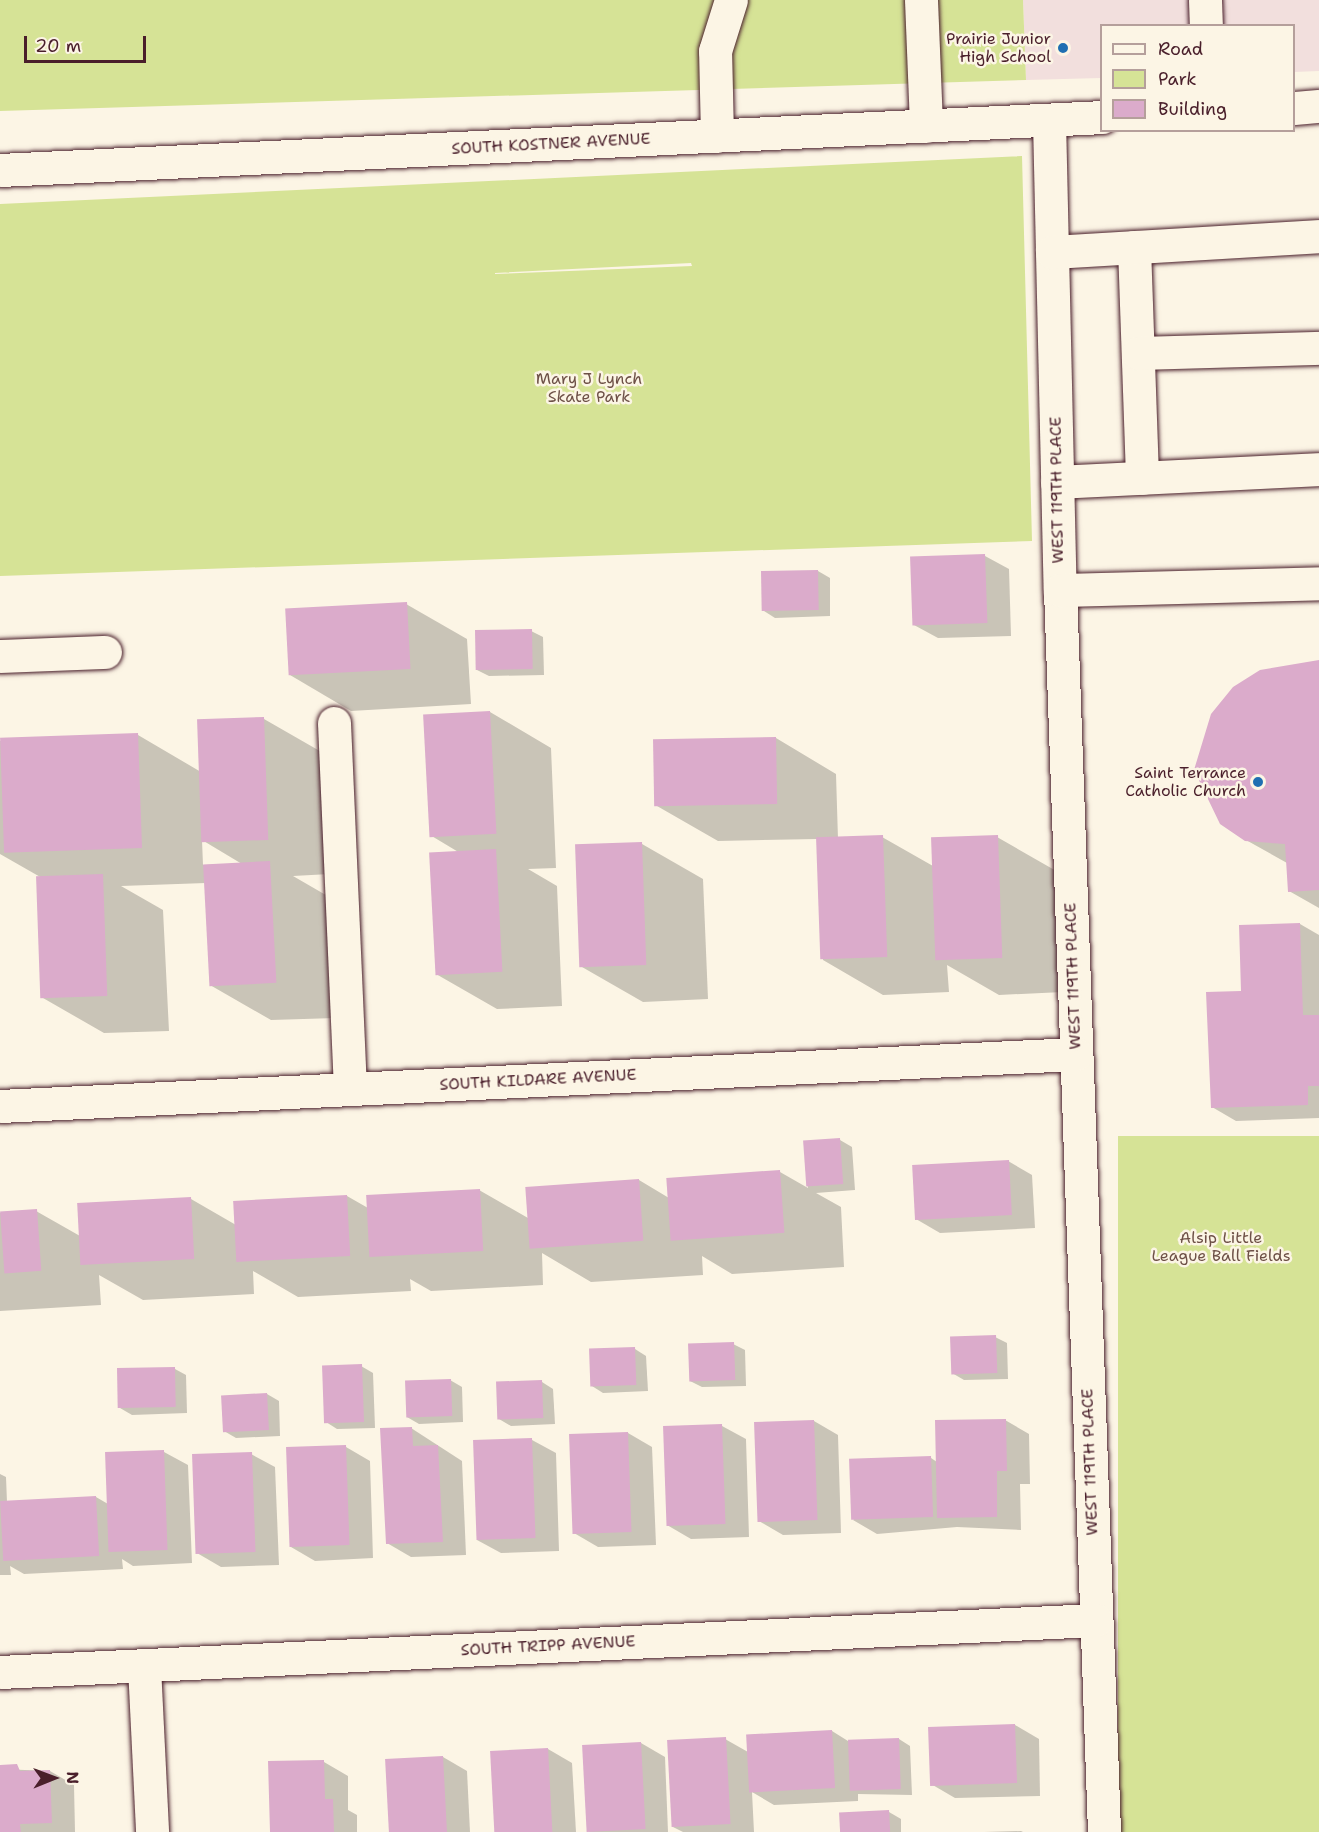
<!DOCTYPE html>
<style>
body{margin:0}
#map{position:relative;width:1319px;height:1832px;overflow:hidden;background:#fcf5e5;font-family:"Shantell Sans",sans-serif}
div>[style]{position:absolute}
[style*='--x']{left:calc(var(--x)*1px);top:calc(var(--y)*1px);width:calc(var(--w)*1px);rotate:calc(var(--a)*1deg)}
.built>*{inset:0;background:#f2dfdd}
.green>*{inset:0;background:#d6e396;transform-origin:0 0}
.shadow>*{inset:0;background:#0003}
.building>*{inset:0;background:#dbabcb;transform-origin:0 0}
.roads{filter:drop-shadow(0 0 2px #4a1f2b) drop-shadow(0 0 2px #4a1f2b)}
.minor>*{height:33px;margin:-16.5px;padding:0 16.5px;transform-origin:16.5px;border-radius:16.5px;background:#fcf5e5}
.dots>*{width:16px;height:16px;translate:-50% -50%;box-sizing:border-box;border:3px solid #fcf5e5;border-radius:50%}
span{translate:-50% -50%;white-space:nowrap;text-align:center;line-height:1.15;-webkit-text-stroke:5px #fcf5e5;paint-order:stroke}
.poi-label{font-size:16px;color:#4a1f2b}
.right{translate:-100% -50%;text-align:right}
.street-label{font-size:16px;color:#4a1f2b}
.park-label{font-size:16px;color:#6d5046}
.legend{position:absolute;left:1100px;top:24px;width:195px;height:108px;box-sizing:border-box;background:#fcf5e5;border:2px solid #b59f9b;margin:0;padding:8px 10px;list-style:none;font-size:18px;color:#4a1f2b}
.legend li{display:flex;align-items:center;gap:12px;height:30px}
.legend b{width:30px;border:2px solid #b59f9b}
.north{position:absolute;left:24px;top:1748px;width:60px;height:60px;-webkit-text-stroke:4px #fcf5e5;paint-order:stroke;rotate:89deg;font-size:16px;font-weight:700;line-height:24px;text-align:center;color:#4a1f2b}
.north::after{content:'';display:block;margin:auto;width:21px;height:27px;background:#4a1f2b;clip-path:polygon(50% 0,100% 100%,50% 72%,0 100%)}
.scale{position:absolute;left:24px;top:36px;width:122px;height:27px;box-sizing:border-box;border:3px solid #4a1f2b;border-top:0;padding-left:8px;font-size:18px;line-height:21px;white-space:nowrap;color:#4a1f2b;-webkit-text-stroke:4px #fcf5e5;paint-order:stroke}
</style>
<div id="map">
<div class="built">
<i style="clip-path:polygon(1023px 0,1319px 0,1319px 71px,1294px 72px,1294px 26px,1102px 26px,1101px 78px,1026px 80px)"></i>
</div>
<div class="green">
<i style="clip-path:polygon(0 0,1023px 0,1026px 80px,0 111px)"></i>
<i style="clip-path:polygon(evenodd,1022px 156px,1032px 541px,0 576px,0 204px,1022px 156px,691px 263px,692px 266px,495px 274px,495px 273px,691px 263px)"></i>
<i style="left:1319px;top:1136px;width:696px;height:201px;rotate:90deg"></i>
</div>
<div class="shadow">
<i style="clip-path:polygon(985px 556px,1009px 569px,1011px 636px,938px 638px,914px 625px)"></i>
<i style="clip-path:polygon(818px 571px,830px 578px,830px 616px,775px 618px,764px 611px)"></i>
<i style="clip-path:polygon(406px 604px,467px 639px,471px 704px,351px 711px,290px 675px)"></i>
<i style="clip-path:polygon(531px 631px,543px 637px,544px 675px,489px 676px,477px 670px)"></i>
<i style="clip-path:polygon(1319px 662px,1319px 908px,1289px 891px,1287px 863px,1246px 840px,1261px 671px)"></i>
<i style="clip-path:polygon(490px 712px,551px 748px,556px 868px,528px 869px,557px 886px,562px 1006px,497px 1009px,436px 974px,460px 853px,430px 835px)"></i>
<i style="clip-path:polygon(evenodd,264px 719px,325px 754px,330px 874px,293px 876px,331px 898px,336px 1018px,271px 1020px,210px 985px,206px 883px,121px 886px,163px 910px,169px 1031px,104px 1033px,43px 998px,42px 878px,0 854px,0 741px,138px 735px,201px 772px,199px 722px,264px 719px,202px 840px,242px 864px,203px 865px,202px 840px)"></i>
<i style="clip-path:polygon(776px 738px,836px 774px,838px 839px,882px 837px,933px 866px,997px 837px,1058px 872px,1063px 992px,999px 995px,947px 965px,949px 992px,883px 995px,823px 960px,817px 839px,718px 841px,657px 806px)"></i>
<i style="clip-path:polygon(642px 844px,703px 879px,708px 999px,643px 1002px,582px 967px)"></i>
<i style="clip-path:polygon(1300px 924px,1319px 935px,1319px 1118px,1236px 1121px,1212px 1107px,1243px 993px)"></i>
<i style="clip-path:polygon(840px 1140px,852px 1147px,855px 1190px,816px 1193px,841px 1207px,844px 1267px,732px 1274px,702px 1256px,703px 1275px,591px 1282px,542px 1253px,543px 1285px,431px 1291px,410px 1279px,411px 1291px,298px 1297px,253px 1271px,254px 1294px,143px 1300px,99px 1275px,101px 1305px,0 1311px,0 1213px,36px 1211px,80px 1236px,191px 1199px,236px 1225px,347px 1196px,368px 1208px,479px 1190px,528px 1218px,639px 1180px,669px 1198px,780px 1172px,808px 1188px,804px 1142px)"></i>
<i style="clip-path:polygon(1008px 1161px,1032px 1175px,1035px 1228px,940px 1233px,916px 1219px)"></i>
<i style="clip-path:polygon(995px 1337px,1007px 1343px,1008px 1379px,964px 1380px,952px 1373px)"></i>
<i style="clip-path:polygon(733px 1344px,745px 1350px,746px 1386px,702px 1387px,690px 1381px)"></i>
<i style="clip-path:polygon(635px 1349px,646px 1356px,648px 1391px,603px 1393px,592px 1386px)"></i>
<i style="clip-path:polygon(361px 1366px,373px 1373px,375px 1428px,337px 1429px,326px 1422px)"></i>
<i style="clip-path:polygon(175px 1369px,186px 1375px,187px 1413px,132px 1415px,120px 1408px)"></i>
<i style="clip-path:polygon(450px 1380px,462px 1387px,463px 1422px,419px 1424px,407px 1417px)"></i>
<i style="clip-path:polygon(542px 1382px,553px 1389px,555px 1424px,511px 1426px,499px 1419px)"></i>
<i style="clip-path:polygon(267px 1394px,279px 1401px,280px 1436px,236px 1438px,224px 1431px)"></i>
<i style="clip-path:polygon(1005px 1420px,1029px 1434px,1030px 1484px,1020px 1484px,1021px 1530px,957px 1527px,877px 1534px,853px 1520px,931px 1458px,937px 1462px)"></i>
<i style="clip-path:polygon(814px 1421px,838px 1435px,841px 1533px,783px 1535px,759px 1521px)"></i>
<i style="clip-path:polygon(722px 1426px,746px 1439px,749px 1537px,691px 1539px,667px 1525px)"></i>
<i style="clip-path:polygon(411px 1428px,462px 1461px,466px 1555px,411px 1557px,387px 1543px)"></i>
<i style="clip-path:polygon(628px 1433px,652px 1447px,656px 1545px,598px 1547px,574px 1533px)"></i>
<i style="clip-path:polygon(532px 1440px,556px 1453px,559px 1551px,501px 1553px,477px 1540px)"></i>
<i style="clip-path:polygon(346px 1447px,370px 1461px,373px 1558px,315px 1561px,291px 1547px)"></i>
<i style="clip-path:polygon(164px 1452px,188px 1465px,192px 1563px,133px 1566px,122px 1559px,123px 1569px,24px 1574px,10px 1566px,11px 1575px,0 1575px,0 1474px,6px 1477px,7px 1502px,96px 1497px,108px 1504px)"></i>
<i style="clip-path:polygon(251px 1454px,275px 1467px,279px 1565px,221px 1567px,197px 1553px)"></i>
<i style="clip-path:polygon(1015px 1725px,1039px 1739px,1040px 1796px,955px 1798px,931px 1784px)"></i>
<i style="clip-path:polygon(832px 1731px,848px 1741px,899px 1739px,910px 1746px,912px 1795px,858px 1794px,858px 1801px,774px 1805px,752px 1792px,754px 1832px,683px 1832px,673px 1827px,725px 1739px,748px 1752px,747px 1735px)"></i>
<i style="clip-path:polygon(641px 1743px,665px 1757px,668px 1832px,589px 1832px)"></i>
<i style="clip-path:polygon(548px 1749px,572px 1763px,576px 1832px,496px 1832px,492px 1753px)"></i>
<i style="clip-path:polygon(443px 1757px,467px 1771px,470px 1832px,390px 1832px)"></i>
<i style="clip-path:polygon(324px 1762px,348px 1776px,348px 1810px,357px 1815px,357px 1832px,272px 1832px)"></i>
<i style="clip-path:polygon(0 1769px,50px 1771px,74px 1785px,75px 1832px,0 1832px)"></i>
<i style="clip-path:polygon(889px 1812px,901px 1819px,901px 1832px,841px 1832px)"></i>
<i style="clip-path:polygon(1021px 1831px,1023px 1832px,984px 1832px)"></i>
</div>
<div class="building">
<i style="left:985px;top:554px;width:69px;height:75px;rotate:88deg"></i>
<i style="left:818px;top:570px;width:40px;height:57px;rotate:89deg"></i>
<i style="left:407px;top:602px;width:67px;height:122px;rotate:87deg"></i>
<i style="left:532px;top:629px;width:40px;height:57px;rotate:89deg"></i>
<i style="clip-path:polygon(1319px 660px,1319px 890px,1288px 892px,1285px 844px,1245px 841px,1220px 824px,1194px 770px,1211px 714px,1233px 687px,1260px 670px)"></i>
<i style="left:490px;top:711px;width:123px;height:67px;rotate:87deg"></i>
<i style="left:264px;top:717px;width:123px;height:67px;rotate:88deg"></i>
<i style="left:138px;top:733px;width:115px;height:138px;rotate:88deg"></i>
<i style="left:776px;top:737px;width:67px;height:123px;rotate:89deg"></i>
<i style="left:883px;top:835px;width:122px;height:67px;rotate:88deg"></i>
<i style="left:998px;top:835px;width:123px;height:67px;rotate:88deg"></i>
<i style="left:642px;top:842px;width:123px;height:67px;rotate:88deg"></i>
<i style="left:496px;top:849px;width:123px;height:67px;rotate:87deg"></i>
<i style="left:270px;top:861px;width:122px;height:67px;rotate:87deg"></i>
<i style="left:103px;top:874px;width:122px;height:67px;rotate:88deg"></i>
<i style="clip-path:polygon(1300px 923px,1303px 1015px,1319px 1015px,1319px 1086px,1308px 1086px,1308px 1105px,1211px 1108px,1206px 992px,1241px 991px,1239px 925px)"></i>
<i style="left:840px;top:1138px;width:46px;height:37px;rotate:86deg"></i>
<i style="left:1009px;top:1160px;width:55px;height:97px;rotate:87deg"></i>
<i style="left:780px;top:1170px;width:63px;height:114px;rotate:86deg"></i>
<i style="left:639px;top:1179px;width:62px;height:114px;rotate:86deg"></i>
<i style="left:480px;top:1189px;width:62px;height:114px;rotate:87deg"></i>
<i style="left:347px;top:1195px;width:61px;height:114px;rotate:87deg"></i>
<i style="left:191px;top:1197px;width:62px;height:114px;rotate:87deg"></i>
<i style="left:37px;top:1209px;width:62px;height:37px;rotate:86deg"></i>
<i style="left:996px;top:1335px;width:38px;height:46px;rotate:88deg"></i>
<i style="left:734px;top:1342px;width:38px;height:46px;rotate:88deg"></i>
<i style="left:635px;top:1347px;width:38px;height:46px;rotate:88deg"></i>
<i style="left:362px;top:1364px;width:58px;height:40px;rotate:88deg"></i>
<i style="left:175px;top:1367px;width:40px;height:58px;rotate:89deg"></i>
<i style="left:451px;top:1379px;width:37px;height:46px;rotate:88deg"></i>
<i style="left:542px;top:1380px;width:38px;height:46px;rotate:88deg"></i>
<i style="left:267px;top:1393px;width:37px;height:46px;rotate:87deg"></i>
<i style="clip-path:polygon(1006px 1419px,1007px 1471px,997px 1471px,997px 1517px,937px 1518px,935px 1420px)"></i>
<i style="left:814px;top:1420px;width:100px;height:60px;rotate:88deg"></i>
<i style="left:722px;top:1424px;width:100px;height:59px;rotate:88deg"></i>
<i style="clip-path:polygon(412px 1427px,413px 1446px,438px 1445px,443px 1542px,386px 1544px,380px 1428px)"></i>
<i style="left:628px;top:1432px;width:100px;height:59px;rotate:88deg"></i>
<i style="left:532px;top:1438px;width:100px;height:59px;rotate:88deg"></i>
<i style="left:346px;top:1445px;width:100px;height:60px;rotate:88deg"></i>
<i style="left:164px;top:1450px;width:100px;height:59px;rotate:88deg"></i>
<i style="left:252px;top:1452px;width:100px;height:60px;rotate:88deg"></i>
<i style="left:931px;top:1456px;width:61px;height:82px;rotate:88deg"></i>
<i style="left:96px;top:1496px;width:60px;height:96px;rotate:87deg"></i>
<i style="left:1015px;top:1724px;width:59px;height:87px;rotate:88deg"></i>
<i style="left:832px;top:1730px;width:58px;height:86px;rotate:87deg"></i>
<i style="left:726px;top:1737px;width:87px;height:59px;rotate:87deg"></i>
<i style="left:899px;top:1738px;width:51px;height:51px;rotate:88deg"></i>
<i style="left:641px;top:1742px;width:87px;height:59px;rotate:87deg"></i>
<i style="left:548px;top:1748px;width:84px;height:58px;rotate:87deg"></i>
<i style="left:443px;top:1756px;width:76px;height:58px;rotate:87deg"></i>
<i style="clip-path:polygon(324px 1760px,325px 1799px,333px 1799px,334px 1832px,270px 1832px,268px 1761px)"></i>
<i style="clip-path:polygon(17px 1764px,20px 1771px,50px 1770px,52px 1823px,20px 1824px,21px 1832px,0 1832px,0 1765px)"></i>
<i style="left:889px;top:1810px;width:22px;height:50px;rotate:87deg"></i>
</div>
<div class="roads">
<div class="minor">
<i style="--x:921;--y:0;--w:126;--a:87.7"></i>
<i style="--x:1205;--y:0;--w:26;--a:88"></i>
<i style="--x:1294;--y:108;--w:25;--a:-5"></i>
<i style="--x:1049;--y:120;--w:470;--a:88.7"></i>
<i style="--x:1060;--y:590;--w:1243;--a:87.97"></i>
<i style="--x:717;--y:136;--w:85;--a:-91.3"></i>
<i style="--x:715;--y:51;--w:53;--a:-72.6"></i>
<i style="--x:0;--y:170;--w:1103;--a:-2.75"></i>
<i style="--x:1134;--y:247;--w:231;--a:88"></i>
<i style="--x:1052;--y:252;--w:267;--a:-3.4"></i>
<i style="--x:1138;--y:353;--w:181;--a:-1.6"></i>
<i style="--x:1057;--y:482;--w:262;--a:-2.8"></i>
<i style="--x:1060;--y:590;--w:259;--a:-1.5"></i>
<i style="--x:0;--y:656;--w:105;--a:-2.2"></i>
<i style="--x:334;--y:723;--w:366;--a:87.5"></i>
<i style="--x:0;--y:1106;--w:1077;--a:-2.77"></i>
<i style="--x:144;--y:1666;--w:166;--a:87.2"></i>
<i style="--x:0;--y:1672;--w:1097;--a:-2.72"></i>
</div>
</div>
<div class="dots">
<i style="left:1063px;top:48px;background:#1f6fb2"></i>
<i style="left:1258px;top:782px;background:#1f6fb2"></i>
</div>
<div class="poi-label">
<span class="right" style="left:1051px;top:48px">Prairie Junior<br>High School</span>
<span class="right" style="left:1246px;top:782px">Saint Terrance<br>Catholic Church</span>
</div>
<div class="street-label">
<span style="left:551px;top:144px;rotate:-3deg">SOUTH KOSTNER AVENUE</span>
<span style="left:1057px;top:490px;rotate:-91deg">WEST 119TH PLACE</span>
<span style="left:1073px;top:976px;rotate:-92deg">WEST 119TH PLACE</span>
<span style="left:538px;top:1080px;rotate:-3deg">SOUTH KILDARE AVENUE</span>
<span style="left:1090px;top:1462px;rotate:-92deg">WEST 119TH PLACE</span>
<span style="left:548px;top:1646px;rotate:-3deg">SOUTH TRIPP AVENUE</span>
</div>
<div class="park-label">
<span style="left:589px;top:388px">Mary J Lynch<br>Skate Park</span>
<span style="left:1221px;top:1247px">Alsip Little<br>League Ball Fields</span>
</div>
<ul class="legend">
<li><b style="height:8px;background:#fcf5e5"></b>Road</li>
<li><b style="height:16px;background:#d6e396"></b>Park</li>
<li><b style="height:16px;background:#dbabcb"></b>Building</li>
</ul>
<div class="north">N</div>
<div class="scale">20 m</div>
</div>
